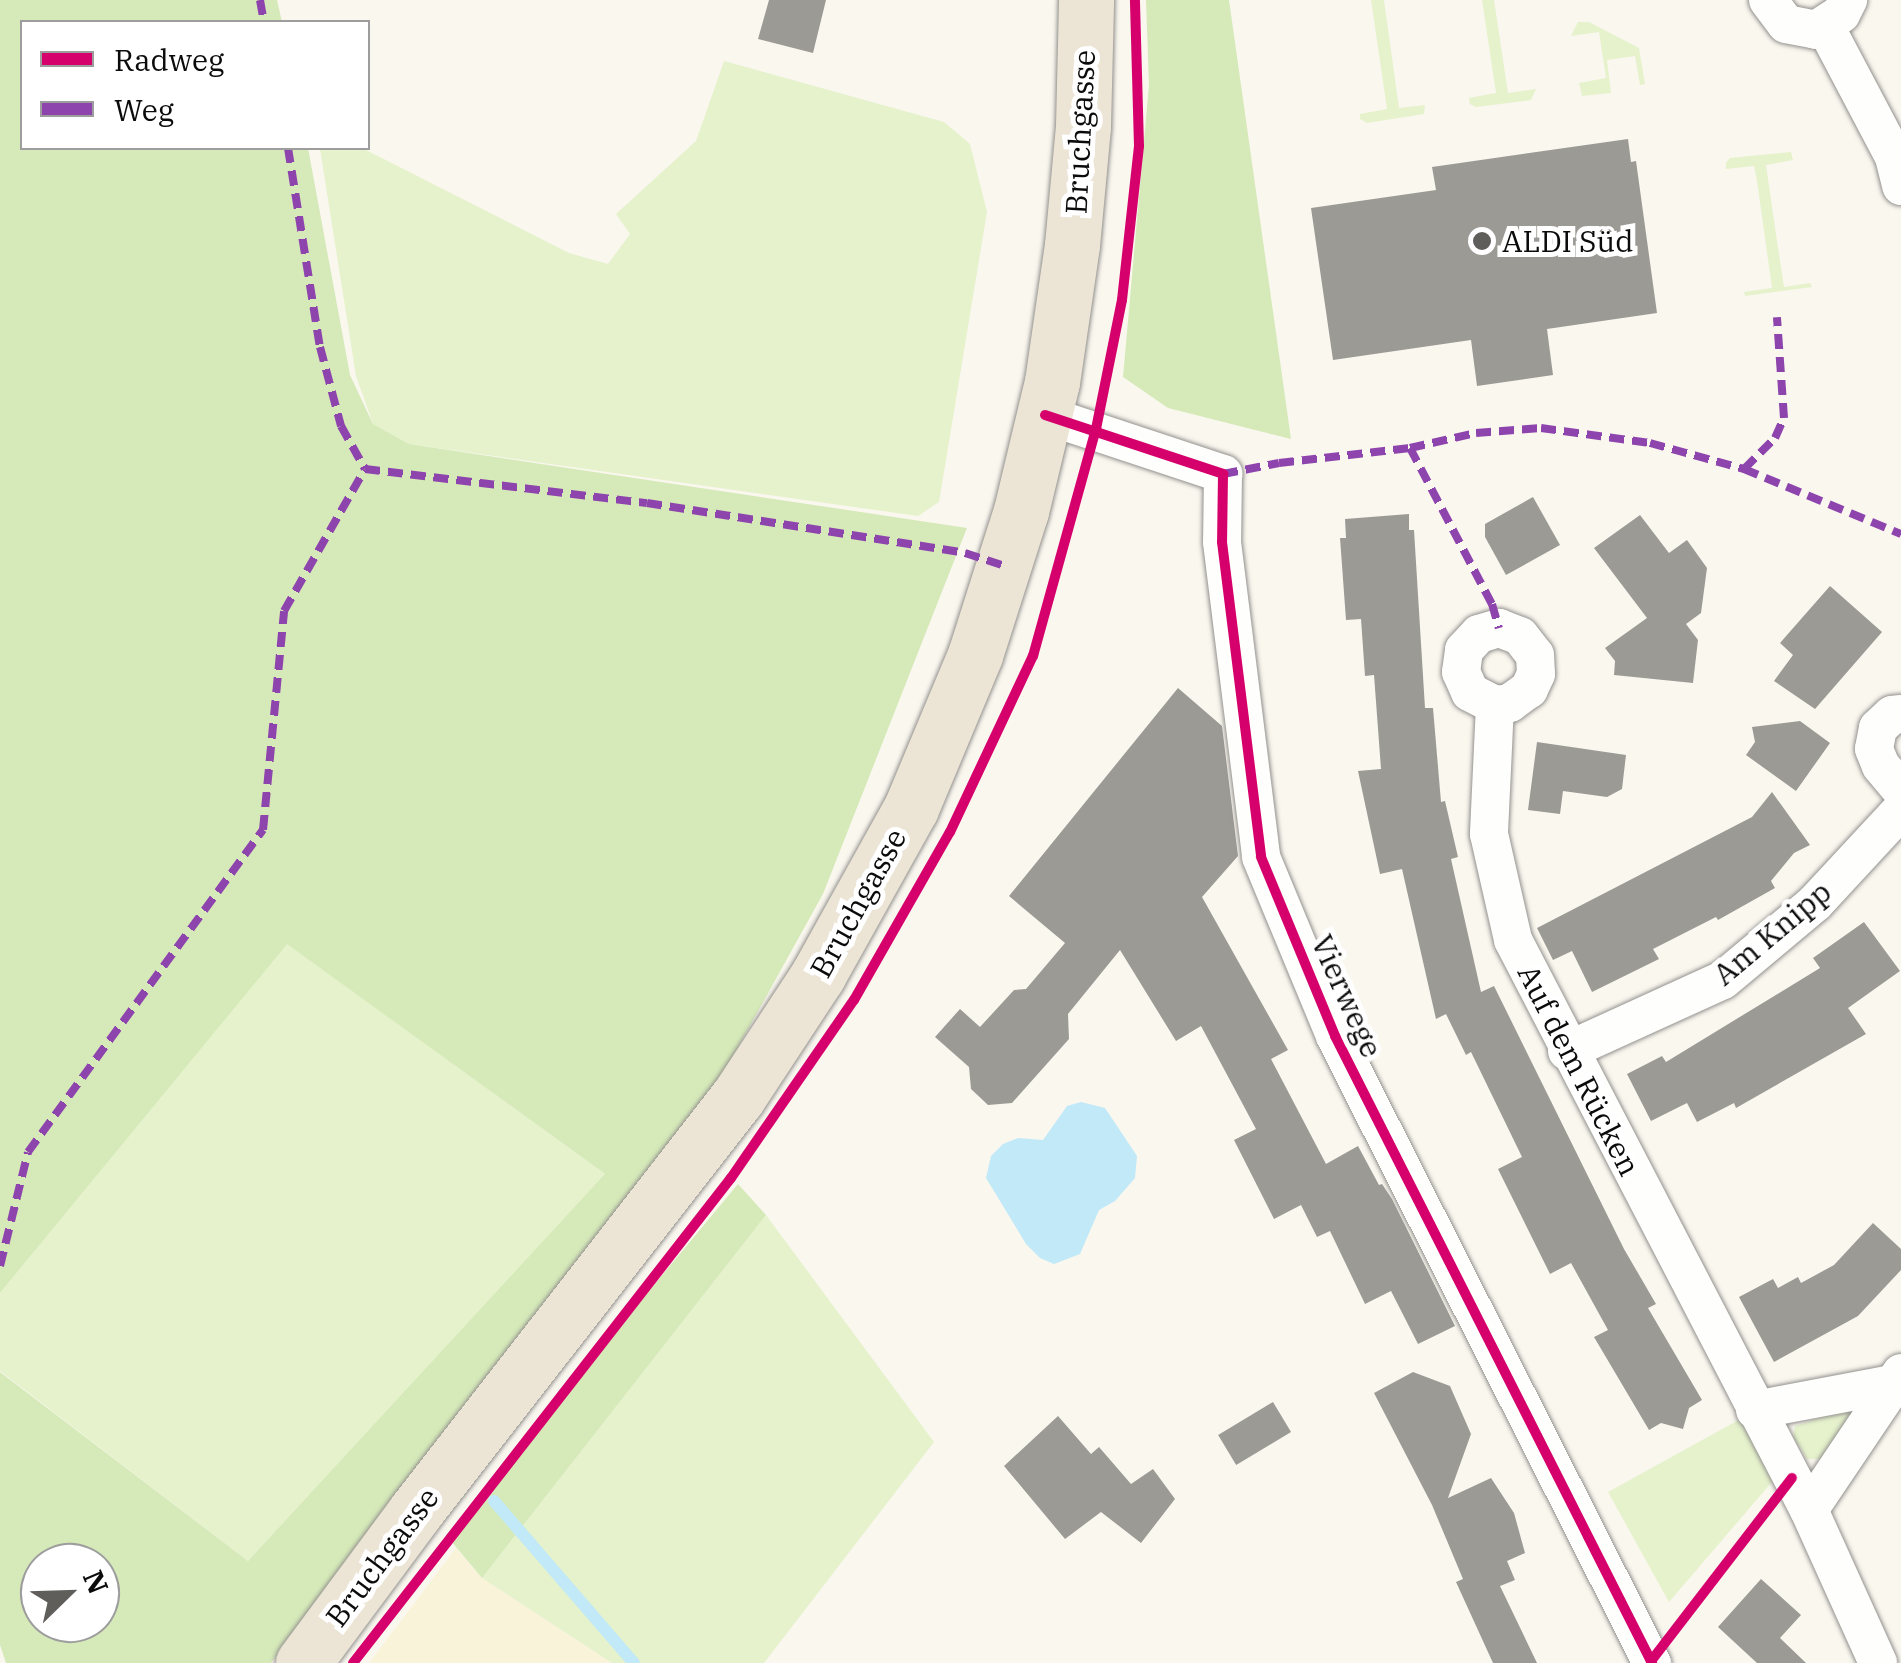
<!DOCTYPE html>
<meta charset="utf-8">
<style>
body{margin:0}
#map{position:relative;width:1901px;height:1663px;overflow:hidden;background:#faf7ef;font-family:"IBM Plex Serif",serif}
div>[style]{position:absolute}
[style*='--x']{left:calc(var(--x)*1px);top:calc(var(--y)*1px);width:calc(var(--w)*1px);rotate:calc(var(--a)*1deg)}
.farmland>*{inset:0;background:#f9f3d9}
.green>*{inset:0;background:#e5f2cc}
.forest>*{inset:0;background:#d6eab9}
.water>*{inset:0;background:#c1e9f8}
.stream>*{height:12px;margin:-6px;padding:0 6px;transform-origin:6px;border-radius:6px;background:#c1e9f8}
.building>*{inset:0;background:#9c9a95;transform-origin:0 0}
.roads{filter:drop-shadow(0 0 2px #93918e) drop-shadow(0 0 2px #93918e)}
.street>*{height:38px;margin:-19px;padding:0 19px;transform-origin:19px;border-radius:19px;background:#fefefd}
.primary>*{height:55px;margin:-27.5px;padding:0 27.5px;transform-origin:27.5px;border-radius:27.5px;background:#ece5d6}
.quiet>*{height:8px;margin-top:-4px;transform-origin:0;background:repeating-linear-gradient(90deg,#8e44ad 0 15px,transparent 0 23px)}
.cycleway>*{height:10px;margin:-5px;padding:0 5px;transform-origin:5px;border-radius:5px;background:#d6006c}
.dots>*{width:28px;height:28px;translate:-50% -50%;box-sizing:border-box;border:5px solid #fff;border-radius:50%}
span{translate:-50% -50%;white-space:nowrap;text-align:center;line-height:1.15;-webkit-text-stroke:10px #fff;paint-order:stroke}
.street-label{font-size:30px;color:#0b0b0b}
.poi-label{font-size:30px;color:#0b0b0b}
.left{translate:0 -50%;text-align:left}
.legend{position:absolute;left:20px;top:20px;width:350px;height:130px;box-sizing:border-box;background:#fff;border:2px solid #9d9d9d;margin:0;padding:12px 18px;list-style:none;font-size:30px;color:#0b0b0b}
.legend li{display:flex;align-items:center;gap:20px;height:50px}
.legend b{width:50px;border:2px solid #9d9d9d}
.north{position:absolute;left:20px;top:1543px;width:100px;height:100px;box-sizing:border-box;background:#fff;border:2px solid #9d9d9d;border-radius:50%;rotate:67deg;font-size:28px;font-weight:700;line-height:40px;text-align:center;color:#0b0b0b}
.north::after{content:'';display:block;margin:auto;width:35px;height:45px;background:#5f5e5b;clip-path:polygon(50% 0,100% 100%,50% 72%,0 100%)}
</style>
<div id="map">
<div class="farmland">
<i style="clip-path:polygon(456px 1548px,482px 1578px,612px 1663px,369px 1663px)"></i>
</div>
<div class="green">
<i style="clip-path:polygon(1371px 0,1384px 0,1399px 108px,1425px 105px,1424px 114px,1367px 123px,1360px 119px,1360px 114px,1387px 109px)"></i>
<i style="clip-path:polygon(1482px 0,1494px 0,1508px 93px,1536px 89px,1531px 100px,1476px 107px,1470px 104px,1469px 98px,1496px 93px)"></i>
<i style="clip-path:polygon(1578px 22px,1589px 22px,1639px 48px,1645px 84px,1640px 85px,1635px 56px,1607px 60px,1611px 93px,1582px 96px,1579px 83px,1606px 78px,1599px 32px,1571px 36px)"></i>
<i style="clip-path:polygon(724px 61px,944px 122px,970px 144px,987px 212px,939px 502px,918px 516px,409px 444px,373px 424px,356px 376px,320px 149px,362px 148px,569px 253px,608px 264px,630px 234px,616px 214px,696px 141px)"></i>
<i style="clip-path:polygon(1791px 152px,1793px 160px,1766px 165px,1777px 241px,1784px 287px,1810px 283px,1812px 287px,1745px 296px,1744px 292px,1772px 288px,1757px 181px,1754px 166px,1726px 169px,1726px 163px,1730px 158px)"></i>
<i style="clip-path:polygon(287px 943px,606px 1175px,248px 1561px,0 1371px,0 1293px)"></i>
<i style="clip-path:polygon(766px 1215px,934px 1442px,764px 1663px,612px 1663px,482px 1578px)"></i>
<i style="clip-path:polygon(1848px 1409px,1852px 1415px,1821px 1459px,1807px 1459px,1793px 1437px,1795px 1426px)"></i>
<i style="clip-path:polygon(1744px 1417px,1777px 1476px,1669px 1602px,1608px 1492px)"></i>
</div>
<div class="forest">
<i style="clip-path:polygon(evenodd,0 0,277px 0,282px 22px,22px 22px,22px 148px,308px 148px,350px 375px,373px 424px,409px 444px,967px 528px,823px 894px,687px 1139px,636px 1197px,271px 1663px,6px 1663px,0 1645px,0 1372px,248px 1561px,605px 1174px,287px 944px,0 1293px,0 0,40px 1563px,100px 1563px,100px 1623px,40px 1623px,40px 1563px)"></i>
<i style="clip-path:polygon(1146px 0,1229px 0,1291px 439px,1168px 408px,1123px 377px,1149px 85px)"></i>
<i style="clip-path:polygon(738px 1184px,766px 1215px,482px 1578px,446px 1535px)"></i>
</div>
<div class="water">
<i style="clip-path:polygon(1081px 1102px,1105px 1108px,1137px 1156px,1135px 1178px,1115px 1201px,1099px 1210px,1080px 1254px,1054px 1264px,1040px 1258px,1026px 1244px,986px 1178px,991px 1156px,1003px 1144px,1018px 1138px,1043px 1140px,1067px 1106px)"></i>
</div>
<div class="stream">
<i style="--x:494;--y:1501;--w:214;--a:49.2"></i>
</div>
<div class="building">
<i style="clip-path:polygon(769px 0,826px 0,813px 53px,758px 39px)"></i>
<i style="clip-path:polygon(1628px 139px,1631px 162px,1636px 161px,1657px 313px,1547px 329px,1553px 375px,1477px 386px,1471px 340px,1333px 360px,1311px 208px,1436px 190px,1432px 167px)"></i>
<i style="clip-path:polygon(1533px 497px,1560px 545px,1506px 575px,1485px 537px,1485px 524px)"></i>
<i style="clip-path:polygon(1409px 514px,1409px 530px,1414px 530px,1425px 708px,1433px 708px,1441px 802px,1445px 801px,1458px 857px,1451px 859px,1481px 992px,1494px 986px,1624px 1249px,1656px 1304px,1648px 1308px,1702px 1400px,1689px 1408px,1683px 1429px,1661px 1423px,1649px 1430px,1594px 1337px,1608px 1330px,1571px 1263px,1550px 1274px,1498px 1169px,1522px 1157px,1471px 1052px,1466px 1055px,1446px 1014px,1436px 1019px,1402px 869px,1380px 874px,1358px 771px,1381px 769px,1374px 675px,1365px 676px,1361px 619px,1346px 620px,1340px 538px,1346px 538px,1345px 519px)"></i>
<i style="clip-path:polygon(1640px 515px,1669px 553px,1687px 540px,1707px 568px,1701px 613px,1686px 624px,1698px 640px,1693px 683px,1614px 675px,1615px 661px,1605px 648px,1647px 618px,1594px 548px)"></i>
<i style="clip-path:polygon(1830px 586px,1882px 632px,1815px 709px,1774px 681px,1793px 655px,1780px 643px)"></i>
<i style="clip-path:polygon(1178px 688px,1222px 726px,1238px 856px,1202px 897px,1288px 1050px,1271px 1059px,1326px 1164px,1358px 1146px,1379px 1185px,1382px 1184px,1392px 1199px,1455px 1326px,1418px 1344px,1391px 1291px,1365px 1304px,1330px 1231px,1317px 1237px,1301px 1205px,1274px 1219px,1234px 1140px,1256px 1129px,1201px 1026px,1176px 1041px,1120px 950px,1068px 1014px,1069px 1039px,1012px 1103px,988px 1105px,971px 1089px,969px 1067px,935px 1037px,960px 1009px,980px 1027px,1014px 990px,1026px 989px,1065px 943px,1009px 896px)"></i>
<i style="clip-path:polygon(1800px 721px,1830px 743px,1796px 791px,1746px 755px,1755px 742px,1752px 727px)"></i>
<i style="clip-path:polygon(1537px 742px,1626px 755px,1622px 789px,1607px 797px,1563px 791px,1560px 814px,1528px 810px)"></i>
<i style="clip-path:polygon(1772px 792px,1810px 845px,1794px 853px,1771px 881px,1775px 888px,1718px 920px,1716px 917px,1653px 949px,1659px 959px,1592px 992px,1572px 951px,1553px 960px,1537px 928px,1752px 817px)"></i>
<i style="clip-path:polygon(1864px 922px,1900px 971px,1848px 1008px,1866px 1034px,1736px 1108px,1734px 1103px,1697px 1122px,1687px 1103px,1651px 1121px,1627px 1074px,1662px 1056px,1666px 1062px,1820px 968px,1813px 958px)"></i>
<i style="clip-path:polygon(1873px 1223px,1901px 1249px,1901px 1270px,1858px 1316px,1774px 1362px,1739px 1297px,1773px 1279px,1778px 1288px,1798px 1277px,1801px 1283px,1834px 1265px)"></i>
<i style="clip-path:polygon(1413px 1372px,1450px 1386px,1471px 1434px,1448px 1498px,1491px 1478px,1514px 1513px,1525px 1553px,1507px 1561px,1515px 1580px,1500px 1586px,1537px 1663px,1493px 1663px,1456px 1582px,1463px 1579px,1432px 1505px,1374px 1393px)"></i>
<i style="left:1273px;top:1402px;width:35px;height:64px;rotate:59deg"></i>
<i style="clip-path:polygon(1058px 1416px,1091px 1454px,1099px 1447px,1131px 1484px,1153px 1469px,1175px 1499px,1141px 1543px,1101px 1512px,1065px 1539px,1004px 1466px)"></i>
<i style="clip-path:polygon(1761px 1579px,1801px 1615px,1780px 1638px,1806px 1663px,1757px 1663px,1718px 1627px)"></i>
</div>
<div class="roads">
<div class="street">
<i style="--x:1768;--y:0;--w:30;--a:53"></i>
<i style="--x:1786;--y:24;--w:31;--a:11"></i>
<i style="--x:1816;--y:30;--w:30;--a:-33"></i>
<i style="--x:1841;--y:14;--w:16;--a:-63"></i>
<i style="--x:1825;--y:26;--w:148;--a:62.2"></i>
<i style="--x:1894;--y:157;--w:30;--a:76"></i>
<i style="--x:1045;--y:415;--w:188;--a:18.3"></i>
<i style="--x:1223;--y:474;--w:68;--a:90.8"></i>
<i style="--x:1222;--y:542;--w:317;--a:82.9"></i>
<i style="--x:1261;--y:857;--w:194;--a:67.5"></i>
<i style="--x:1335;--y:1036;--w:703;--a:63.18"></i>
<i style="--x:1495;--y:705;--w:28;--a:-153"></i>
<i style="--x:1470;--y:692;--w:22;--a:-114"></i>
<i style="--x:1461;--y:672;--w:22;--a:-82"></i>
<i style="--x:1464;--y:650;--w:22;--a:-47"></i>
<i style="--x:1479;--y:634;--w:21;--a:-17"></i>
<i style="--x:1499;--y:628;--w:22;--a:21"></i>
<i style="--x:1520;--y:636;--w:24;--a:52"></i>
<i style="--x:1535;--y:655;--w:19;--a:87"></i>
<i style="--x:1536;--y:674;--w:17;--a:115"></i>
<i style="--x:1529;--y:689;--w:24;--a:144"></i>
<i style="--x:1510;--y:703;--w:15;--a:172"></i>
<i style="--x:1495;--y:705;--w:129;--a:92.7"></i>
<i style="--x:1489;--y:834;--w:109;--a:77.2"></i>
<i style="--x:1513;--y:940;--w:642;--a:62.56"></i>
<i style="--x:1809;--y:1510;--w:168;--a:65.7"></i>
<i style="--x:1901;--y:714;--w:9;--a:174"></i>
<i style="--x:1892;--y:715;--w:19;--a:137"></i>
<i style="--x:1878;--y:728;--w:21;--a:101"></i>
<i style="--x:1874;--y:749;--w:18;--a:68"></i>
<i style="--x:1881;--y:766;--w:31;--a:50"></i>
<i style="--x:1567;--y:1051;--w:171;--a:-24.5"></i>
<i style="--x:1723;--y:980;--w:120;--a:-39.9"></i>
<i style="--x:1815;--y:903;--w:127;--a:-47.2"></i>
<i style="--x:1755;--y:1410;--w:140;--a:-10.7"></i>
<i style="--x:1809;--y:1510;--w:165;--a:-56.1"></i>
</div>
<div class="primary">
<i style="--x:303;--y:1663;--w:188;--a:-53.4"></i>
<i style="--x:415;--y:1512;--w:526;--a:-52.11"></i>
<i style="--x:738;--y:1097;--w:146;--a:-56.7"></i>
<i style="--x:818;--y:975;--w:191;--a:-60.9"></i>
<i style="--x:911;--y:808;--w:166;--a:-67.3"></i>
<i style="--x:975;--y:655;--w:151;--a:-72.3"></i>
<i style="--x:1021;--y:511;--w:133;--a:-76.5"></i>
<i style="--x:1052;--y:382;--w:138;--a:-81.7"></i>
<i style="--x:1072;--y:245;--w:120;--a:-84.7"></i>
<i style="--x:1083;--y:126;--w:126;--a:-88.6"></i>
</div>
</div>
<div class="quiet">
<i style="--x:260;--y:0;--w:22;--a:80"></i>
<i style="--x:288;--y:148;--w:202;--a:80.9"></i>
<i style="--x:320;--y:347;--w:82;--a:75.1"></i>
<i style="--x:341;--y:426;--w:49;--a:60.8"></i>
<i style="--x:365;--y:469;--w:284;--a:6.9"></i>
<i style="--x:647;--y:503;--w:322;--a:8.9"></i>
<i style="--x:965;--y:553;--w:42;--a:18"></i>
<i style="--x:1410;--y:448;--w:176;--a:62.3"></i>
<i style="--x:1492;--y:604;--w:25;--a:74"></i>
<i style="--x:1744;--y:469;--w:44;--a:-45"></i>
<i style="--x:1775;--y:438;--w:22;--a:-66"></i>
<i style="--x:1784;--y:418;--w:101;--a:-94"></i>
<i style="--x:1223;--y:474;--w:57;--a:-11.1"></i>
<i style="--x:1279;--y:463;--w:132;--a:-6.5"></i>
<i style="--x:1410;--y:448;--w:68;--a:-12.8"></i>
<i style="--x:1476;--y:433;--w:65;--a:-4.4"></i>
<i style="--x:1541;--y:428;--w:110;--a:7.8"></i>
<i style="--x:1650;--y:443;--w:98;--a:15.5"></i>
<i style="--x:1744;--y:469;--w:170;--a:22.5"></i>
<i style="--x:0;--y:1266;--w:117;--a:-76.2"></i>
<i style="--x:28;--y:1152;--w:399;--a:-53.9"></i>
<i style="--x:263;--y:830;--w:220;--a:-84.5"></i>
<i style="--x:284;--y:611;--w:163;--a:-60.3"></i>
</div>
<div class="cycleway">
<i style="--x:1045;--y:415;--w:188;--a:18.3"></i>
<i style="--x:1223;--y:474;--w:68;--a:90.8"></i>
<i style="--x:1222;--y:542;--w:317;--a:82.9"></i>
<i style="--x:1261;--y:857;--w:194;--a:67.5"></i>
<i style="--x:1335;--y:1036;--w:703;--a:63.18"></i>
<i style="--x:1651;--y:1661;--w:231;--a:-52.4"></i>
<i style="--x:353;--y:1663;--w:615;--a:-52.07"></i>
<i style="--x:731;--y:1178;--w:216;--a:-55.4"></i>
<i style="--x:854;--y:1000;--w:193;--a:-60.3"></i>
<i style="--x:950;--y:832;--w:195;--a:-64.8"></i>
<i style="--x:1033;--y:656;--w:236;--a:-74.5"></i>
<i style="--x:1096;--y:429;--w:132;--a:-78.6"></i>
<i style="--x:1122;--y:300;--w:155;--a:-83.7"></i>
<i style="--x:1139;--y:146;--w:146;--a:-91.6"></i>
</div>
<div class="dots">
<i style="left:1482px;top:241px;background:#5f5e5b"></i>
</div>
<div class="street-label">
<span style="left:1080px;top:132px;rotate:-87deg">Bruchgasse</span>
<span style="left:858px;top:903px;rotate:-61deg">Bruchgasse</span>
<span style="left:1772px;top:933px;rotate:-40deg">Am Knipp</span>
<span style="left:1347px;top:996px;rotate:66deg">Vierwege</span>
<span style="left:1579px;top:1070px;rotate:63deg">Auf dem Rücken</span>
<span style="left:382px;top:1557px;rotate:-53deg">Bruchgasse</span>
</div>
<div class="poi-label">
<span class="left" style="left:1502px;top:241px">ALDI Süd</span>
</div>
<ul class="legend">
<li><b style="height:12px;background:#d6006c"></b>Radweg</li>
<li><b style="height:12px;background:#8e44ad"></b>Weg</li>
</ul>
<div class="north">N</div>
</div>
